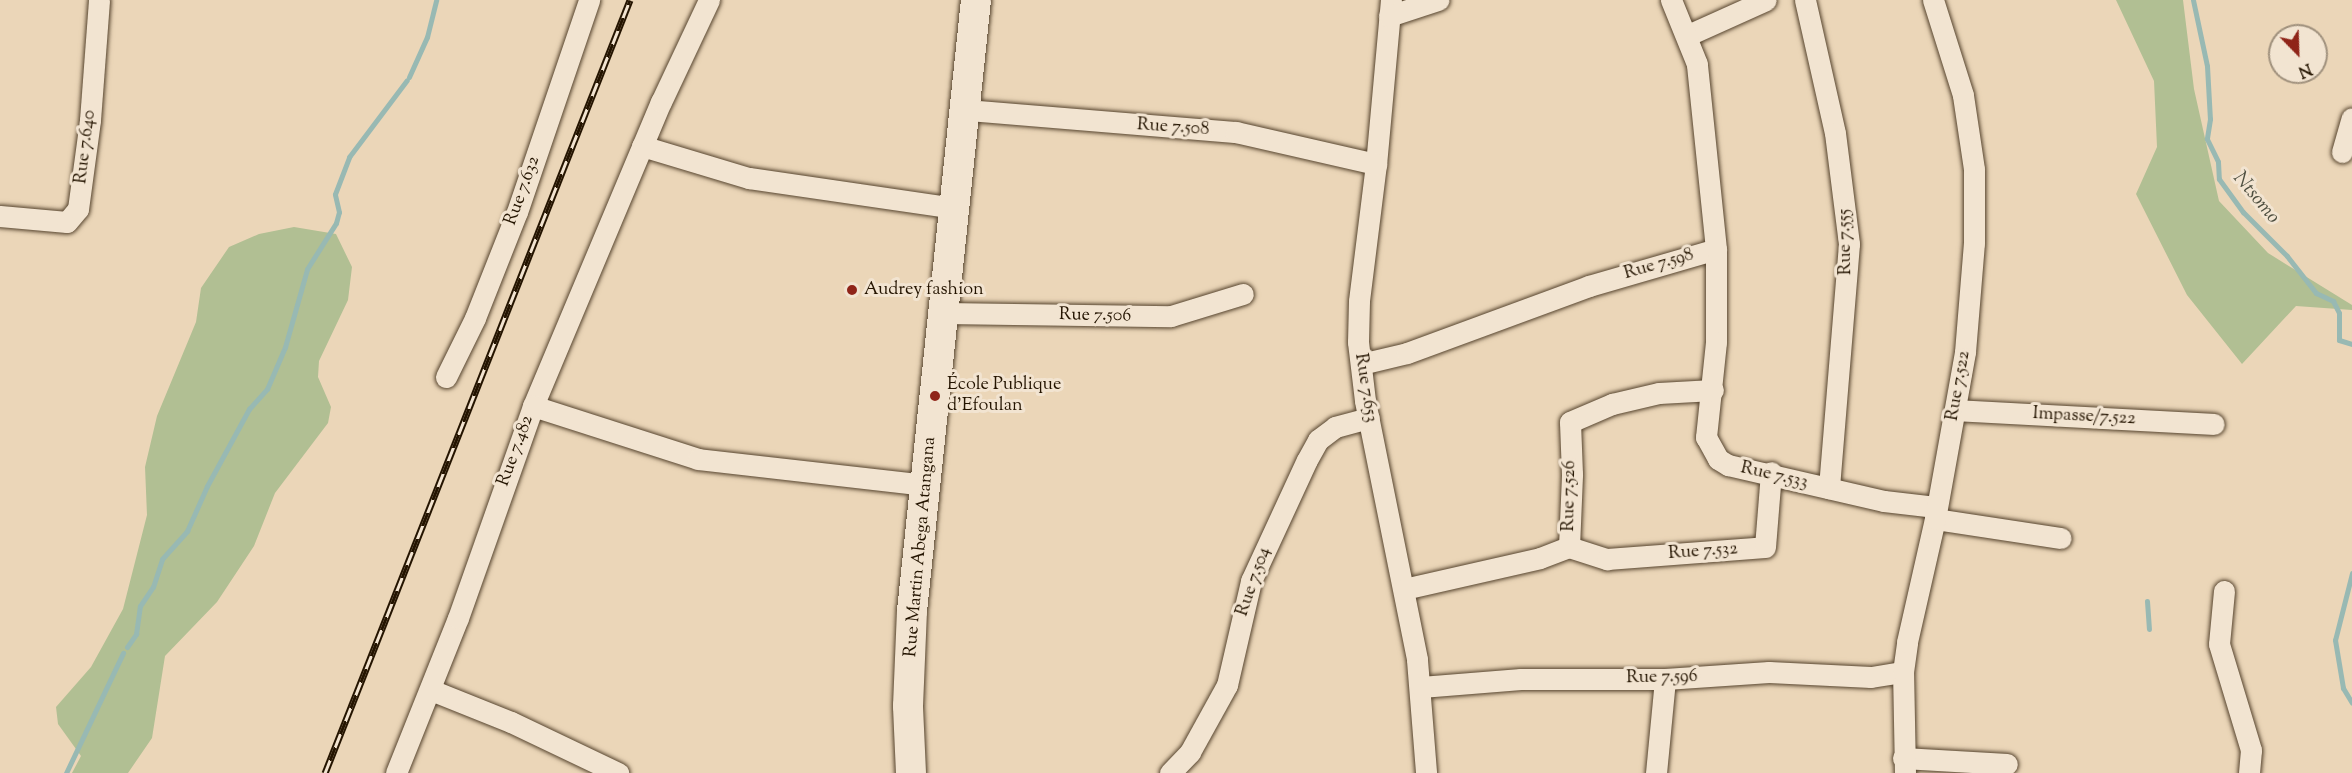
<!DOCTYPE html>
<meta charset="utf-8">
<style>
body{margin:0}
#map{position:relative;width:2352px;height:773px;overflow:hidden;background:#ebd6b8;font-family:"Sorts Mill Goudy",serif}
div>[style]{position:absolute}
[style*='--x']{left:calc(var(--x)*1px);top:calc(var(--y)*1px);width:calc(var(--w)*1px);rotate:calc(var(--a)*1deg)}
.green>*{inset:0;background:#b1bf93}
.stream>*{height:5px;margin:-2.5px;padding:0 2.5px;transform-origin:2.5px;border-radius:2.5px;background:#98b9b3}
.roads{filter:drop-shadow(0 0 2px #56442e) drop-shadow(0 0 2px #56442e)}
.street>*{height:21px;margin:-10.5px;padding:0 10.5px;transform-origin:10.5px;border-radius:10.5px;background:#f2e4d1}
.secondary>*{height:30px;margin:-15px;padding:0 15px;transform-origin:15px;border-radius:15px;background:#f2e4d1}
.rail>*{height:7px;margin-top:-3.5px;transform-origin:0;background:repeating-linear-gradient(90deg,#f2e4d1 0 14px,#241400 0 28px);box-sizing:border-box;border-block:2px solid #241400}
.dots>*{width:16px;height:16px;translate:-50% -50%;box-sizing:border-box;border:3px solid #f2e4d1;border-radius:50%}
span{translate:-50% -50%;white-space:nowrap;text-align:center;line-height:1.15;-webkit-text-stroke:6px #f2e4d1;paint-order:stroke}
.street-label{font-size:18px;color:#241400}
.poi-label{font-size:18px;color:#241400}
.left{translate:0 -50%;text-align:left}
.water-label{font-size:20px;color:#4d4e3f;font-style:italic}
.north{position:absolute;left:2268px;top:24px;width:60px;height:60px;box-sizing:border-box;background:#f2e4d1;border:2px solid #a0917d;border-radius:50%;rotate:157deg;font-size:16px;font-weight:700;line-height:24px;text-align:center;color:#241400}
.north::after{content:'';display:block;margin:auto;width:21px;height:27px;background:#8f2418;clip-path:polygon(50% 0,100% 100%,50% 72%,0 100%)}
</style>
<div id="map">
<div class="green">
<i style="clip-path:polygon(2116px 0,2183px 0,2194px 89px,2219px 201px,2268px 253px,2352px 305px,2352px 310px,2296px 306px,2242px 364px,2187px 295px,2136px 194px,2157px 147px,2154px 81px)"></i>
<i style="clip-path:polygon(294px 227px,336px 234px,352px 267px,348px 300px,319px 361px,318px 377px,331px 407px,328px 423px,275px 493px,254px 546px,217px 602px,165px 656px,152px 738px,128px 773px,72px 773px,81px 756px,58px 724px,56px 707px,91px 667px,123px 609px,147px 515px,145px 467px,157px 416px,196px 322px,201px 288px,229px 247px,259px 234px)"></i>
</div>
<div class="stream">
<i style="--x:2193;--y:0;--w:67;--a:78"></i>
<i style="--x:2207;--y:66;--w:53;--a:86.8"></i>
<i style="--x:2210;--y:119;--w:20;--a:99"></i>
<i style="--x:2207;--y:139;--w:25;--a:64"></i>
<i style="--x:2218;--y:162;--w:17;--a:87"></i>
<i style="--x:2219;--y:179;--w:41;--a:54"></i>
<i style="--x:2243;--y:212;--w:62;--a:45"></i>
<i style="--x:2287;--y:256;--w:47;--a:51.9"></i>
<i style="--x:2316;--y:293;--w:19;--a:25"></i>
<i style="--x:2333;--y:301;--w:13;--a:63"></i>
<i style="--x:2339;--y:313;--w:27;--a:90"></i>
<i style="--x:2339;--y:340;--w:14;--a:17"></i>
<i style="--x:409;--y:77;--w:44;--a:-65.8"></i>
<i style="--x:427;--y:37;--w:38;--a:-76"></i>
<i style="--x:2352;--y:573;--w:69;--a:104.2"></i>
<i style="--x:2335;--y:640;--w:49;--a:80.5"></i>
<i style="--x:2343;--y:688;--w:17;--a:59"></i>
<i style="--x:2147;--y:601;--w:28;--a:86"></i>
<i style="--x:127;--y:647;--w:16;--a:-55"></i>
<i style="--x:136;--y:634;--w:28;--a:-82"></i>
<i style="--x:140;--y:606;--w:23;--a:-56"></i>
<i style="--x:153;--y:587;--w:29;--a:-72"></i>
<i style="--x:162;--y:559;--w:38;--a:-48"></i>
<i style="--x:187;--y:531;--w:49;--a:-66"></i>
<i style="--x:207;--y:486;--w:88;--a:-61.4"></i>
<i style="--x:249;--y:409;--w:27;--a:-48"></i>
<i style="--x:267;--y:389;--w:46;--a:-66.8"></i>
<i style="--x:285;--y:347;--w:81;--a:-74.2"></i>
<i style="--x:307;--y:269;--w:54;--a:-57.8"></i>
<i style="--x:336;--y:223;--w:11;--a:-75"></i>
<i style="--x:339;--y:212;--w:18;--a:-103"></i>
<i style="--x:335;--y:194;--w:40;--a:-69"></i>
<i style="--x:349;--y:157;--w:96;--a:-53"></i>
<i style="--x:66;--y:773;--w:133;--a:-64.6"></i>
</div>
<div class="roads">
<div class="street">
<i style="--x:1391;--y:0;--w:165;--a:95.2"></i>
<i style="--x:1376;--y:164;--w:138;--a:97.1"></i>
<i style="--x:1359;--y:301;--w:41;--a:91.4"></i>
<i style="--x:1358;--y:342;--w:59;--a:83.2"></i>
<i style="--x:1365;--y:401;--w:264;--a:78.6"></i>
<i style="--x:1417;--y:660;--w:113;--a:85.4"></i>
<i style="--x:1805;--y:0;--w:136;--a:77.3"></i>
<i style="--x:1835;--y:133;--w:112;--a:82.8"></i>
<i style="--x:1849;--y:244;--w:245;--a:94.7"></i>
<i style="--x:1389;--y:16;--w:52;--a:-18.1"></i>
<i style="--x:1688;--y:35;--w:85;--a:-24.2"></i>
<i style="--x:967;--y:110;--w:270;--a:4.7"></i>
<i style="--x:1236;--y:132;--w:144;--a:12.9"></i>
<i style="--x:642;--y:146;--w:112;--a:16.7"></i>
<i style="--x:749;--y:178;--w:207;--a:8.3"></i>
<i style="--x:2342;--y:152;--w:35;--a:-74"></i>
<i style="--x:0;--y:216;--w:67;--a:5.1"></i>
<i style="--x:67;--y:222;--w:17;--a:-50"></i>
<i style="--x:78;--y:209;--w:90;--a:-82.3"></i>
<i style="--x:90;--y:120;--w:120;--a:-85.7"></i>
<i style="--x:1716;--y:249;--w:93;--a:90"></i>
<i style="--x:1716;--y:342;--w:96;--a:96"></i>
<i style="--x:1706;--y:437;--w:25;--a:61"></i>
<i style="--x:1718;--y:459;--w:12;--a:31"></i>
<i style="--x:1728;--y:465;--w:160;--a:13"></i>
<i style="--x:1884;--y:501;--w:52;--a:6.6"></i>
<i style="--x:944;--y:313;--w:227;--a:0.8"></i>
<i style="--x:1171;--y:316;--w:75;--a:-17"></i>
<i style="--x:1361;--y:364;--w:47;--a:-13.4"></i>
<i style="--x:1407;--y:353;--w:194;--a:-20.2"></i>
<i style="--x:1589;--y:286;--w:132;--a:-16.2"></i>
<i style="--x:1716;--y:249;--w:186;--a:-95.9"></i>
<i style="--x:1697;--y:64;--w:69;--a:-112.1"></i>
<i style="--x:446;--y:377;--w:66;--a:-63.8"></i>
<i style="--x:475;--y:318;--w:114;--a:-68.4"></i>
<i style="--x:517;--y:212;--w:224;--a:-71.2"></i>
<i style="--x:533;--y:406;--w:330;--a:-67.2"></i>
<i style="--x:661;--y:102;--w:113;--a:-64.8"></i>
<i style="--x:1955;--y:410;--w:259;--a:3.1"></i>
<i style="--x:1935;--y:519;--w:127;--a:8.6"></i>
<i style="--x:1569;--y:547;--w:40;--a:18"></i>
<i style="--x:1607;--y:559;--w:158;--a:-4.3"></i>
<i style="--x:1765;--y:547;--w:75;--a:-85.4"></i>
<i style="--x:1569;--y:547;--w:73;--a:-87.6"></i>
<i style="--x:1572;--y:474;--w:52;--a:-92.2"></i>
<i style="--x:1570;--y:422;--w:46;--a:-23.2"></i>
<i style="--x:1612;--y:404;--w:48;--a:-13.2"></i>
<i style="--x:1659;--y:393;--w:54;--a:-3.2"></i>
<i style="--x:1404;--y:589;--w:139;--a:-12.8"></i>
<i style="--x:1540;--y:558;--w:31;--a:-21"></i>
<i style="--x:2224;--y:591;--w:53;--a:95.4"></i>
<i style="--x:2219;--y:644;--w:111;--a:73.2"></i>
<i style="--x:2251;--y:750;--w:23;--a:95"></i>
<i style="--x:1421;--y:687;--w:100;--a:-4.6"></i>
<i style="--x:1521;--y:679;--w:144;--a:0"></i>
<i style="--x:1665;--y:679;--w:104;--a:-3.9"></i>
<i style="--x:1769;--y:672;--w:102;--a:2.8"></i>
<i style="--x:1871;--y:677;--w:32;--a:-9"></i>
<i style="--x:431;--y:690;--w:86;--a:21.8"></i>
<i style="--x:511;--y:722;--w:119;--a:25.5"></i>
<i style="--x:1903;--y:758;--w:104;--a:3.3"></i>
<i style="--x:396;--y:773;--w:167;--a:-68.2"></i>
<i style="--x:458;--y:618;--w:225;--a:-70.5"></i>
<i style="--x:533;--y:406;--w:173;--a:17.8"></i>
<i style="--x:698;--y:459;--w:230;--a:6.5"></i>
<i style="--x:1170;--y:773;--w:29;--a:-46"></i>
<i style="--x:1190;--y:752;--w:77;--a:-61.1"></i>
<i style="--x:1227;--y:685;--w:107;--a:-77"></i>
<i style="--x:1251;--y:581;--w:133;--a:-65.2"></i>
<i style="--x:1307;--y:460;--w:23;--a:-61"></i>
<i style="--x:1318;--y:440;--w:21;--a:-37"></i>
<i style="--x:1335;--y:427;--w:35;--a:-15"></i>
<i style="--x:1656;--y:773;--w:94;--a:-84.5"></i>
<i style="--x:1905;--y:773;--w:101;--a:-91.1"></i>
<i style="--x:1903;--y:672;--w:30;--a:-82"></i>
<i style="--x:1907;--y:642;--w:126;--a:-77.2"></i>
<i style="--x:1935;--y:519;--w:170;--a:-79.8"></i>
<i style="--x:1965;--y:352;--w:109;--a:-85.3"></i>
<i style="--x:1974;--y:243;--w:74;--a:-90"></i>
<i style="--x:1974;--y:169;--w:75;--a:-98.5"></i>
<i style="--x:1963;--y:95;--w:100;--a:-107.5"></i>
</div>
<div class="secondary">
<i style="--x:911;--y:773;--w:67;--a:-92.6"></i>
<i style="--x:908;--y:706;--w:95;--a:-87.6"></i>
<i style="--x:912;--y:611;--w:614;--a:-84.02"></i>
</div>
</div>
<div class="rail">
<i style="--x:325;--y:773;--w:831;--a:-68.47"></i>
</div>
<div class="dots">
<i style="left:852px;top:290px;background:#8f2418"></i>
<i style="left:935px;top:396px;background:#8f2418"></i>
</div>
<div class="street-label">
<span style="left:1173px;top:128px;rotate:4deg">Rue 7.508</span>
<span style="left:86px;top:147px;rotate:-83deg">Rue 7.640</span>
<span style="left:523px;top:191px;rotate:-70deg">Rue 7.632</span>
<span style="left:1846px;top:242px;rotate:-91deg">Rue 7.555</span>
<span style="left:1659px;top:265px;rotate:-16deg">Rue 7.598</span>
<span style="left:1095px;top:316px;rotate:1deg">Rue 7.506</span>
<span style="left:1959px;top:386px;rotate:-80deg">Rue 7.522</span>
<span style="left:1365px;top:388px;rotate:81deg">Rue 7.653</span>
<span style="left:2084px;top:417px;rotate:3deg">Impasse/7.522</span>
<span style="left:516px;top:451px;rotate:-70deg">Rue 7.482</span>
<span style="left:1774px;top:476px;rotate:13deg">Rue 7.533</span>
<span style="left:1570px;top:496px;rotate:-89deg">Rue 7.526</span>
<span style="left:921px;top:547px;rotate:-85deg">Rue Martin Abega Atangana</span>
<span style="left:1703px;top:552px;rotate:-4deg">Rue 7.532</span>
<span style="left:1254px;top:582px;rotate:-71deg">Rue 7.504</span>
<span style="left:1662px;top:678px;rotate:-1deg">Rue 7.596</span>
</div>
<div class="poi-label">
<span class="left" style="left:864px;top:290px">Audrey fashion</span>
<span class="left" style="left:947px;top:396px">École Publique<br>d'Efoulan</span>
</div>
<div class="water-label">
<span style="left:2256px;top:198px;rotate:50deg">Ntsomo</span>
</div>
<div class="north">N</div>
</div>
